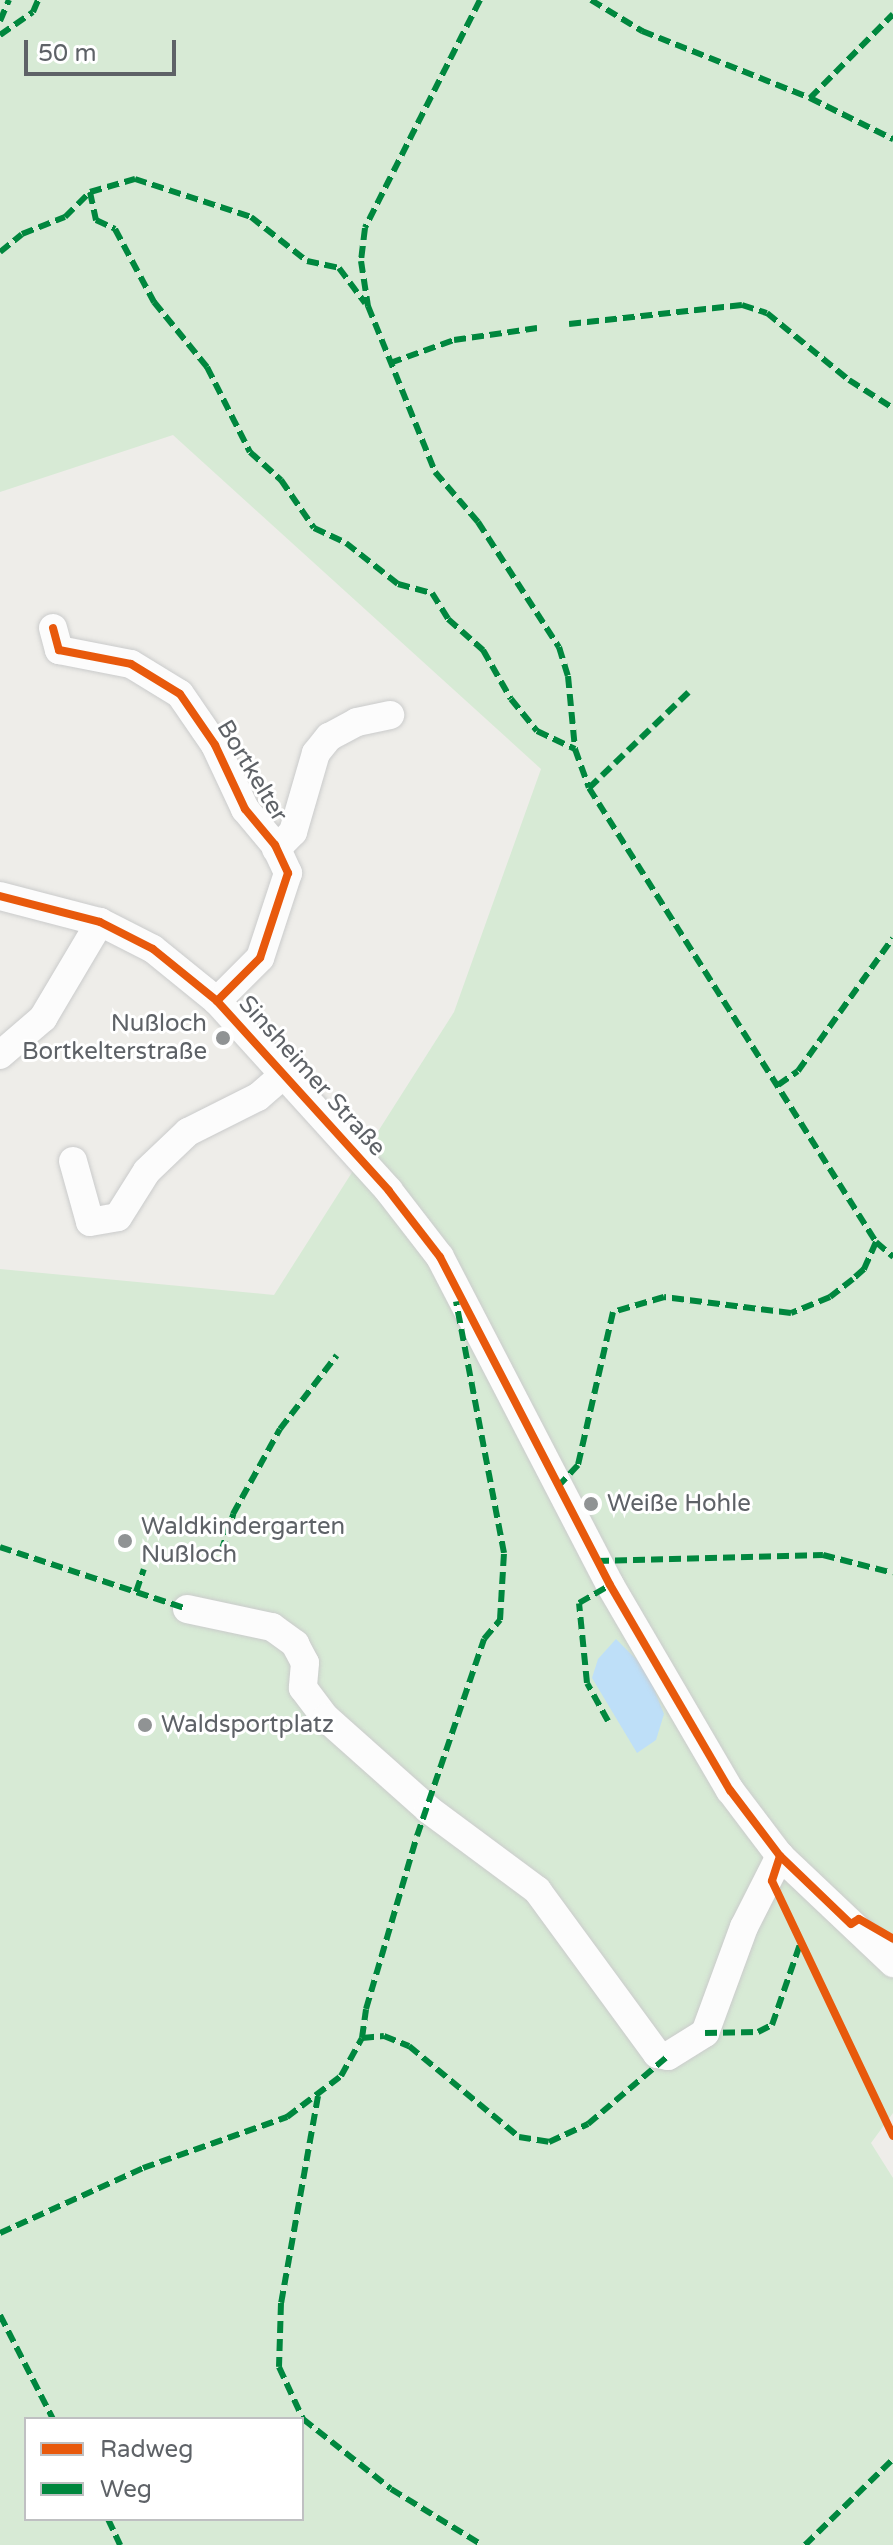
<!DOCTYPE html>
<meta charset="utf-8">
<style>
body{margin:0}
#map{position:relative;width:893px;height:2545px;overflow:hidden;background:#eeede9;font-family:"Varela Round",sans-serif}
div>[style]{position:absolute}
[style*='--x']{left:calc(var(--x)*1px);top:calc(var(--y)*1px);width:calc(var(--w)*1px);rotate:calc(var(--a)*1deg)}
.green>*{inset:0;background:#d7ead5}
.water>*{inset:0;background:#bedff8}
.roads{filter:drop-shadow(0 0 2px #cacbcb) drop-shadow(0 0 2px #cacbcb)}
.minor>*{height:28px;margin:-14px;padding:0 14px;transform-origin:14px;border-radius:14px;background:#fcfcfc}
.quiet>*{height:6px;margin-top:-3px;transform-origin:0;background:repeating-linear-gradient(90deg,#00873e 0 12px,transparent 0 18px)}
.cycleway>*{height:8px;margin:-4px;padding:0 4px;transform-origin:4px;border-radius:4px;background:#e8590c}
.dots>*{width:22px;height:22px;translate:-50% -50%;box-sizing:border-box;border:4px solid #fff;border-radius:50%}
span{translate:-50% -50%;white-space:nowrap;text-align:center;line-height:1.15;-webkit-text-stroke:6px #fff;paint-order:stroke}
.street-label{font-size:24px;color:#5e6267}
.poi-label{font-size:24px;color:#5e6267}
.right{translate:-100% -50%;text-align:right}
.left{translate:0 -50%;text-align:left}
.legend{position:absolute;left:24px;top:2417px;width:280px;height:104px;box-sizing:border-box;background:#fff;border:2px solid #bfc0c2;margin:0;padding:10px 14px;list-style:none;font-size:24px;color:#5e6267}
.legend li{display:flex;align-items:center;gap:16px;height:40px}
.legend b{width:40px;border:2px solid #bfc0c2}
.scale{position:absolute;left:24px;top:40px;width:152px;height:36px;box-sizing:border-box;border:4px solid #5e6267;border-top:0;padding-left:10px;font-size:24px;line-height:28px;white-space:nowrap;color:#5e6267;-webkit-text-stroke:6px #fff;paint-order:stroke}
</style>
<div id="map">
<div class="green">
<i style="clip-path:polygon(evenodd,0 0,893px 0,893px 2113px,871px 2143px,893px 2178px,893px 2545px,0 2545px,0 1269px,274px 1295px,454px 1012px,541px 769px,173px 435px,0 492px,0 0,26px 2419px,302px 2419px,302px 2519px,26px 2519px,26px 2419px)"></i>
</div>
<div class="water">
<i style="clip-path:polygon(616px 1639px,646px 1669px,664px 1714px,656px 1740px,637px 1753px,592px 1678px,598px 1659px)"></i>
</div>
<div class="roads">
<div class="minor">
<i style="--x:53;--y:628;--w:23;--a:75"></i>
<i style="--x:59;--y:650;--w:73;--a:11"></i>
<i style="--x:131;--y:664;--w:57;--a:31.5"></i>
<i style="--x:180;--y:694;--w:62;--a:55.5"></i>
<i style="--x:215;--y:745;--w:71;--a:64.9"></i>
<i style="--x:245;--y:809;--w:47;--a:50.2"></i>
<i style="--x:275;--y:845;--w:31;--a:65"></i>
<i style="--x:288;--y:873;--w:89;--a:108.2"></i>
<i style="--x:260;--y:958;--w:61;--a:135"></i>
<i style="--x:276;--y:849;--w:24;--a:-45"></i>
<i style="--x:293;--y:832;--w:82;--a:-73.8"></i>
<i style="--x:316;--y:753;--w:21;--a:-51"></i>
<i style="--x:329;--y:737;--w:32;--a:-28"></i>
<i style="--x:357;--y:722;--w:34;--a:-12"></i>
<i style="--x:0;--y:896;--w:103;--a:14.6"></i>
<i style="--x:100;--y:922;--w:59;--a:27"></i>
<i style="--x:153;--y:949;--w:82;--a:39.1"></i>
<i style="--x:217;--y:1001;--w:256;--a:47.8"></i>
<i style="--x:389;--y:1191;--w:83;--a:52.3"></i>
<i style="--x:440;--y:1257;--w:369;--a:62.6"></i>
<i style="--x:610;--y:1585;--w:238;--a:59.7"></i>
<i style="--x:730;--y:1790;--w:83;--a:52.9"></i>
<i style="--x:780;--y:1856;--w:156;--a:43.4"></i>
<i style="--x:0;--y:1055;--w:57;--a:-40.7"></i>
<i style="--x:43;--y:1018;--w:112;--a:-59.3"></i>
<i style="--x:73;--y:1161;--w:63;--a:74.4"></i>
<i style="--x:90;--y:1222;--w:28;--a:-10"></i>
<i style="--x:118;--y:1217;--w:54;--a:-57.8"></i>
<i style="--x:147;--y:1171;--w:57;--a:-43.6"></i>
<i style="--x:188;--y:1132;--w:78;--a:-26.6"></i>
<i style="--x:258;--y:1097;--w:32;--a:-41"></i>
<i style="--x:187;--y:1609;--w:87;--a:12"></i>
<i style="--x:272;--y:1627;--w:29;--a:36"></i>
<i style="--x:295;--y:1644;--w:21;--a:62"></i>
<i style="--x:305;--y:1663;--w:25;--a:95"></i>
<i style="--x:303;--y:1688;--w:38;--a:53"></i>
<i style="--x:326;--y:1718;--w:137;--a:41.7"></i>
<i style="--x:428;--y:1809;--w:136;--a:36.6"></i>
<i style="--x:537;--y:1890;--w:203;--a:53.8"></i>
<i style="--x:657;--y:2054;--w:11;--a:10"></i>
<i style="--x:668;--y:2056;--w:44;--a:-31.9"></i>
<i style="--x:705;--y:2033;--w:113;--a:-69.8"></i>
<i style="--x:744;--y:1927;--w:80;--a:-63.1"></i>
</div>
</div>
<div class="quiet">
<i style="--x:480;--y:0;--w:255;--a:116.8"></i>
<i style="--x:365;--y:228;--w:33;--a:97"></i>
<i style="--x:361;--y:261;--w:46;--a:81.2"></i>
<i style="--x:368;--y:306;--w:179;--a:68"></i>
<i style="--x:435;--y:472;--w:66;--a:49.3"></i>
<i style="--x:478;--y:522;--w:149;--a:57.1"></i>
<i style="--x:559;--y:647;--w:30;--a:73"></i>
<i style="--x:568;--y:676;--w:73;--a:84.5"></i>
<i style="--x:575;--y:749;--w:41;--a:70.3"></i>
<i style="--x:589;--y:788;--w:537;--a:57.7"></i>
<i style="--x:876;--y:1242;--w:30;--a:114"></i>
<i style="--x:864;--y:1269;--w:15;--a:138"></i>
<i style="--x:853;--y:1279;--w:29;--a:142"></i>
<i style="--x:830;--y:1297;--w:42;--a:157.7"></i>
<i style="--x:791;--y:1313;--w:128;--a:-172.8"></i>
<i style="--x:664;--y:1297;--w:53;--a:163.6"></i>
<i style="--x:613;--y:1312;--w:157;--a:102.9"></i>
<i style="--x:578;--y:1465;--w:26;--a:133"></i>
<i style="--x:591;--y:0;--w:60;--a:31.3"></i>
<i style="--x:642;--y:31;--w:181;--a:21.7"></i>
<i style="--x:810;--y:98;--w:93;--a:26.3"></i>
<i style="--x:0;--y:21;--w:23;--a:-67"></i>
<i style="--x:0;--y:35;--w:40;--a:-34.9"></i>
<i style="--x:33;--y:12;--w:13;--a:-67"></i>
<i style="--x:810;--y:98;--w:118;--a:-45.3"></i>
<i style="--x:90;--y:192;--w:29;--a:78"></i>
<i style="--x:96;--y:220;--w:21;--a:25"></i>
<i style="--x:115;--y:229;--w:83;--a:61.9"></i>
<i style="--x:154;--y:302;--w:84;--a:50.8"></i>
<i style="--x:207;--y:367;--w:95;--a:63.2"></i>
<i style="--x:250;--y:452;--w:42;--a:42.1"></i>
<i style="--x:281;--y:480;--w:58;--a:55.5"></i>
<i style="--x:314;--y:528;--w:35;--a:25"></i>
<i style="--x:346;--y:543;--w:66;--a:38.3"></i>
<i style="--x:398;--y:584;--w:35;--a:15"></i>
<i style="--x:432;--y:593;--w:31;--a:58"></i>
<i style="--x:448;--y:619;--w:47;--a:41.5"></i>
<i style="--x:483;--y:650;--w:56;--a:60.3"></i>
<i style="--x:511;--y:699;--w:41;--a:50.9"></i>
<i style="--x:537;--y:731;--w:42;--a:25.3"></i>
<i style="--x:0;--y:252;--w:28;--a:-39"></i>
<i style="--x:22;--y:234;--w:46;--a:-21.6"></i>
<i style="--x:65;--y:217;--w:35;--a:-45"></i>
<i style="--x:90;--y:192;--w:47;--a:-16.1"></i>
<i style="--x:135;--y:179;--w:122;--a:18.1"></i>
<i style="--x:251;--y:217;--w:71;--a:38.2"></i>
<i style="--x:307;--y:261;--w:33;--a:12"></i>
<i style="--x:339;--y:268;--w:44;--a:53.4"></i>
<i style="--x:569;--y:324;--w:174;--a:-6.3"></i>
<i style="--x:742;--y:305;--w:26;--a:18"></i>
<i style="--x:767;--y:313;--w:106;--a:39.3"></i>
<i style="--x:849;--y:380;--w:52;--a:32.5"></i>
<i style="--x:390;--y:363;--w:68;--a:-19.8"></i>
<i style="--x:454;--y:340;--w:84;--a:-8.2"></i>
<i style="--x:589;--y:788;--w:141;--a:-43.9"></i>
<i style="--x:778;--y:1085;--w:24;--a:-35"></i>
<i style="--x:798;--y:1071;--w:163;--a:-54.5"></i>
<i style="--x:876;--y:1242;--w:23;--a:41"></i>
<i style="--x:0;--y:1547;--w:197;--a:18.3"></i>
<i style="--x:221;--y:1552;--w:40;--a:-72"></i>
<i style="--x:233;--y:1514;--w:97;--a:-61.1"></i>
<i style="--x:280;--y:1429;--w:93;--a:-52.4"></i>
<i style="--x:597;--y:1561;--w:226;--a:-1.5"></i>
<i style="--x:823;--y:1555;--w:72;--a:14.4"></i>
<i style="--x:136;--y:1592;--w:24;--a:-71"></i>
<i style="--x:608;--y:1721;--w:43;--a:-118.9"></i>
<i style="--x:587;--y:1683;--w:80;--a:-95.7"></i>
<i style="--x:579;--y:1603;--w:36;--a:-30"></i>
<i style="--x:705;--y:2033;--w:53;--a:-1.1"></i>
<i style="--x:758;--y:2032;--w:16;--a:-27"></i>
<i style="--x:772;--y:2025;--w:86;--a:-70.9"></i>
<i style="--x:362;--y:2038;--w:22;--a:-5"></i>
<i style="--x:384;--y:2036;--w:27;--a:22"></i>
<i style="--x:409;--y:2046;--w:143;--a:39.6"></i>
<i style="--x:519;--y:2137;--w:30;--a:9"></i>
<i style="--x:549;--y:2142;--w:43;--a:-24.8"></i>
<i style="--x:588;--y:2124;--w:105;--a:-40.4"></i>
<i style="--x:318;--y:2096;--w:210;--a:100.1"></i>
<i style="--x:281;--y:2303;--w:64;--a:91.8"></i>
<i style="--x:279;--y:2367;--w:57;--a:65.2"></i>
<i style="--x:303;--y:2419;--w:112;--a:38.5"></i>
<i style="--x:391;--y:2489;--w:107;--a:31.6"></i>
<i style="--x:0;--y:2233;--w:157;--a:-24.4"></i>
<i style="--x:143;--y:2168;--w:153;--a:-19.5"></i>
<i style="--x:287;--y:2117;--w:68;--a:-37.2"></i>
<i style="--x:341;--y:2076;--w:43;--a:-61.1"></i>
<i style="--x:362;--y:2038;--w:29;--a:-82"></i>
<i style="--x:366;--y:2009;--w:180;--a:-73.6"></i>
<i style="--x:417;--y:1836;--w:208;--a:-71.2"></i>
<i style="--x:484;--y:1639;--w:25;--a:-50"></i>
<i style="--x:500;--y:1620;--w:67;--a:-86.6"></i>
<i style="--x:504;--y:1553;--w:256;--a:-100.8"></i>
<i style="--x:0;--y:2315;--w:117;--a:63"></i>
<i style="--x:108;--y:2519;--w:29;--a:65"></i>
<i style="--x:805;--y:2545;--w:123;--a:-44.3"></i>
</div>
<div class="cycleway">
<i style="--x:53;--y:628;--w:23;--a:75"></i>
<i style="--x:59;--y:650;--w:73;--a:11"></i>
<i style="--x:131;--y:664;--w:57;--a:31.5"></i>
<i style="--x:180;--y:694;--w:62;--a:55.5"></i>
<i style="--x:215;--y:745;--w:71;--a:64.9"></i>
<i style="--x:245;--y:809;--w:47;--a:50.2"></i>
<i style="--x:275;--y:845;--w:31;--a:65"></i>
<i style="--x:288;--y:873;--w:89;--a:108.2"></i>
<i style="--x:260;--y:958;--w:61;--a:135"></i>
<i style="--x:0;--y:896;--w:103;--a:14.6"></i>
<i style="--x:100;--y:922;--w:59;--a:27"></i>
<i style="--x:153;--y:949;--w:82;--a:39.1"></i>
<i style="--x:217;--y:1001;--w:256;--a:47.8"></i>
<i style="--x:389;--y:1191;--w:83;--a:52.3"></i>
<i style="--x:440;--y:1257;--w:369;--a:62.6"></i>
<i style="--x:610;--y:1585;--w:238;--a:59.7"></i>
<i style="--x:730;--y:1790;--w:83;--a:52.9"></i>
<i style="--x:780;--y:1856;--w:98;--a:43.8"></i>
<i style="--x:851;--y:1924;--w:9;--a:-32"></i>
<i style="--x:859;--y:1919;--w:39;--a:30"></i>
<i style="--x:780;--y:1856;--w:26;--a:108"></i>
<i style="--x:772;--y:1881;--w:282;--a:64.6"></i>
</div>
<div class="dots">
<i style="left:223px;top:1038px;background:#909394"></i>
<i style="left:591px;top:1504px;background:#909394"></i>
<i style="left:125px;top:1541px;background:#909394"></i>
<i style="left:145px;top:1725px;background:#909394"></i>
</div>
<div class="street-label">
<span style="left:252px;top:771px;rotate:59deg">Bortkelter</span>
<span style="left:312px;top:1076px;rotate:48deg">Sinsheimer Straße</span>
</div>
<div class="poi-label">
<span class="right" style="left:207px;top:1038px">Nußloch<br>Bortkelterstraße</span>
<span class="left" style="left:607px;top:1504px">Weiße Hohle</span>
<span class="left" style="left:141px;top:1541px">Waldkindergarten<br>Nußloch</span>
<span class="left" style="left:161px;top:1725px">Waldsportplatz</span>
</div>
<ul class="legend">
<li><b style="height:10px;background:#e8590c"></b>Radweg</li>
<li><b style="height:10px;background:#00873e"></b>Weg</li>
</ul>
<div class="scale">50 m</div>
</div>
